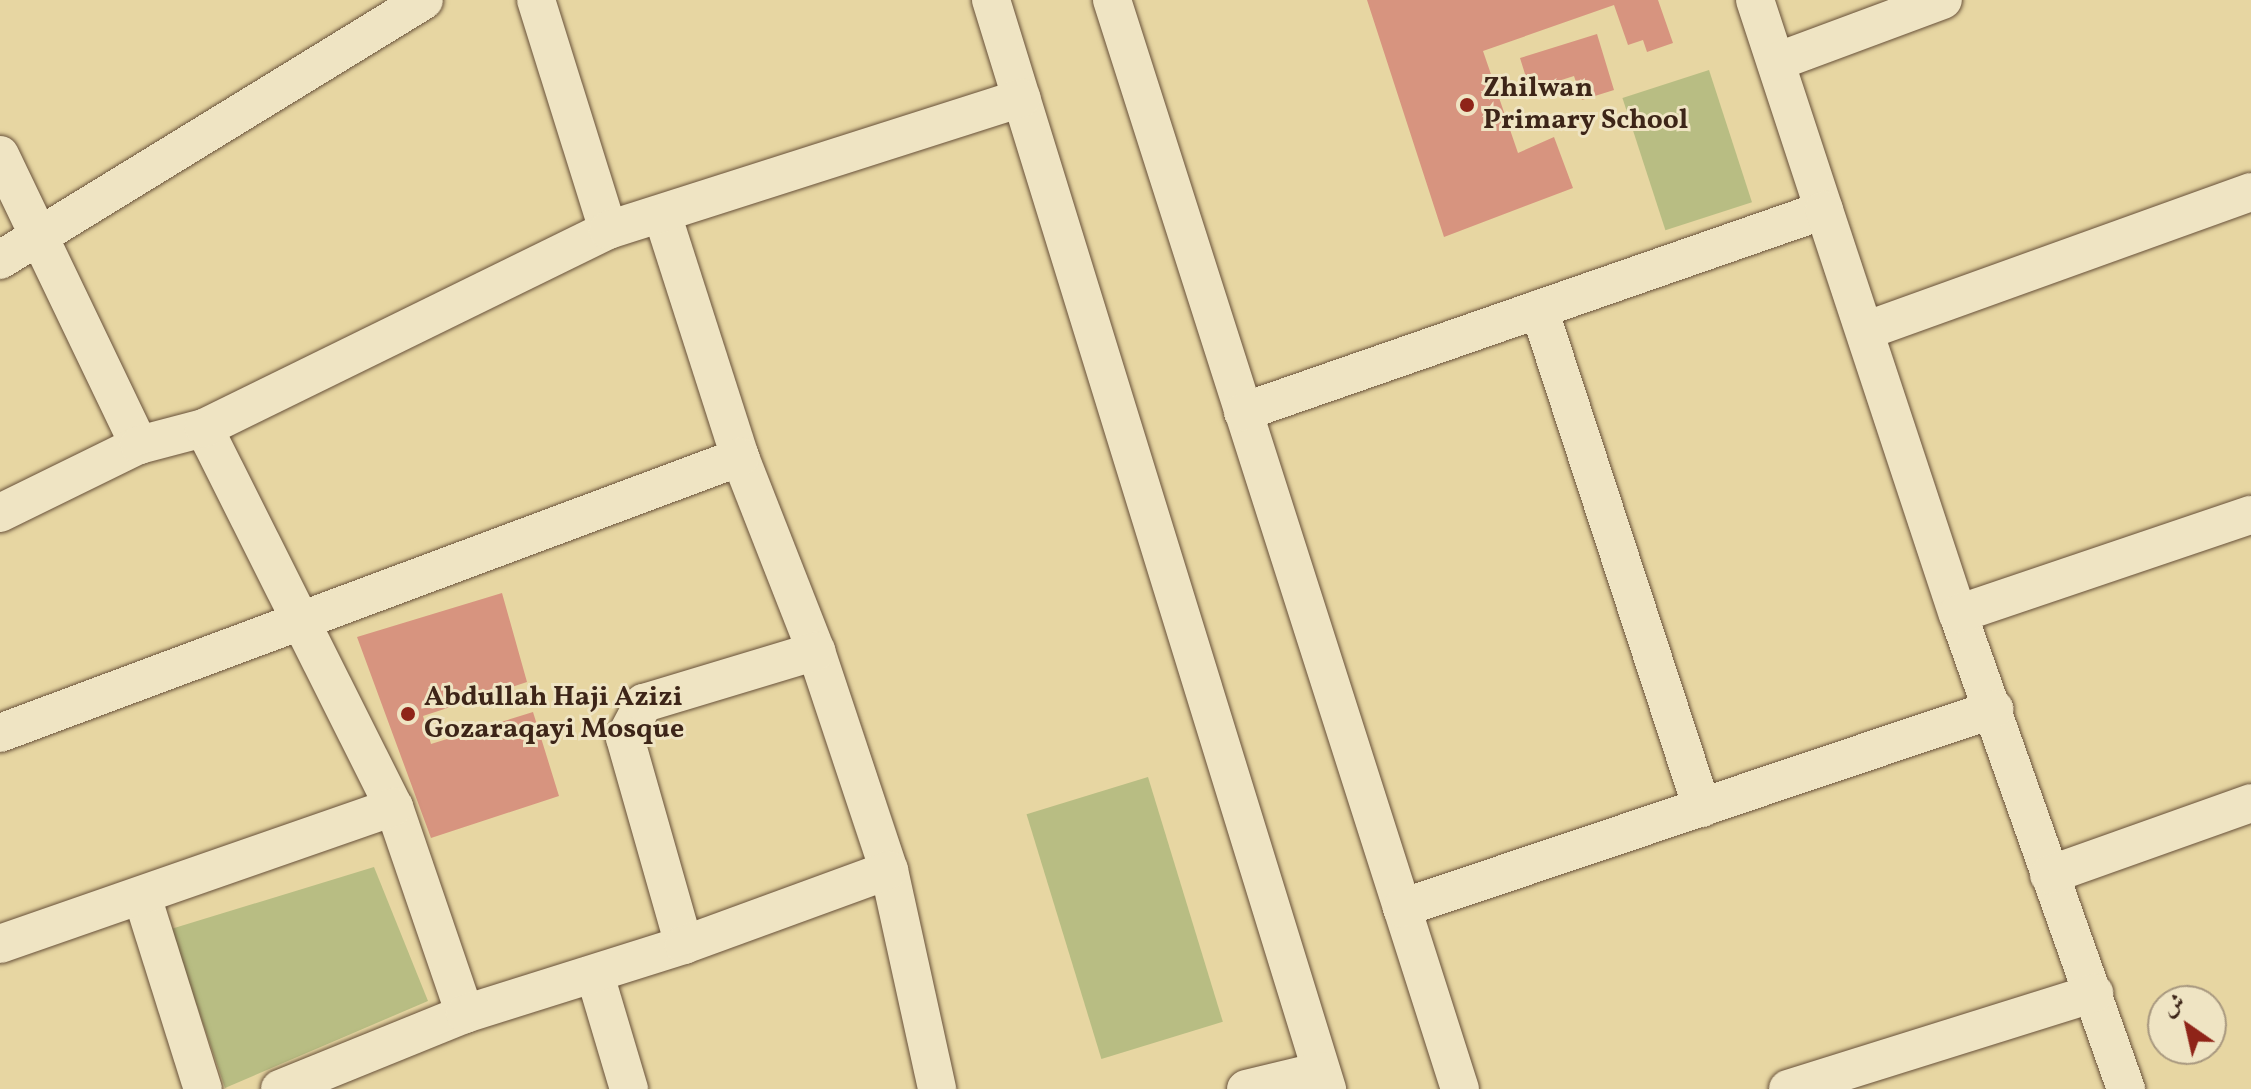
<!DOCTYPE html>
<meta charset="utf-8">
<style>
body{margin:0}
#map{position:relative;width:2251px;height:1089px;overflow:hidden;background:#e7d6a2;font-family:Vollkorn,Amiri,serif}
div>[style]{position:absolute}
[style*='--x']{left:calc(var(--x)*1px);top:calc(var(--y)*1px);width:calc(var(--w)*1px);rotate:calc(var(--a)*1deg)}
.green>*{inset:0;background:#b8bd83;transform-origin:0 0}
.building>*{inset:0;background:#d7947f}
.roads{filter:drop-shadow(0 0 2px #68513a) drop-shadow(0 0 2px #68513a)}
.minor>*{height:38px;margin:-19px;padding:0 19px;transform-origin:19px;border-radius:19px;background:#efe4c3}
.dots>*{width:22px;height:22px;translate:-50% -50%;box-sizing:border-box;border:4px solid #efe4c3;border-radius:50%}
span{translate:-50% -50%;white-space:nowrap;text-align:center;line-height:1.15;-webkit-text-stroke:6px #efe4c3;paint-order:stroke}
.poi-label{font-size:28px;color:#3d2518;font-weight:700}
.left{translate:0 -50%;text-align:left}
.north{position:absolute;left:2147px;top:985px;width:80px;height:80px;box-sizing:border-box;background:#efe4c3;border:2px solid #a8987f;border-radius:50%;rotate:326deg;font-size:22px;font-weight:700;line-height:32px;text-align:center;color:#3d2518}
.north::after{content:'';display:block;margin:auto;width:28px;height:36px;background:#8f2418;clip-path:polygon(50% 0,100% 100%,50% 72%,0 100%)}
</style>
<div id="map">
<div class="green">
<i style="left:1709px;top:70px;width:139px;height:91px;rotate:72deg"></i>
<i style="left:1148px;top:777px;width:256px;height:127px;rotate:73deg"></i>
<i style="clip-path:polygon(374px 867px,428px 1001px,225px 1088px,171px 929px)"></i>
</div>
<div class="building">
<i style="clip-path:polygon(1367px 0,1658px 0,1673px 43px,1647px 52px,1643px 40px,1628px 45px,1614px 5px,1483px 51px,1518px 153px,1554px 137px,1573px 188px,1444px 237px)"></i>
<i style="clip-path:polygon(1597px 34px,1614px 90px,1582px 100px,1574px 76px,1530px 90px,1520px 58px)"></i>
<i style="clip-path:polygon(502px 593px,527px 682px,423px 716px,431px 744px,533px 712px,559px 796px,431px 838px,357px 637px)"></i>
</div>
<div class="roads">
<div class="minor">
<i style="--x:536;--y:0;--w:241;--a:72.6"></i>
<i style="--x:991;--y:0;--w:1140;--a:72.85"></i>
<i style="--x:1112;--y:0;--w:1143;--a:72.28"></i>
<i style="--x:1755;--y:0;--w:221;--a:71.8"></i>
<i style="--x:1776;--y:62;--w:178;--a:-20.4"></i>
<i style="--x:0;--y:155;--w:322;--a:64.4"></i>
<i style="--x:662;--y:214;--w:255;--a:72.2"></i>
<i style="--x:740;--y:457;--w:208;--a:68.6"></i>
<i style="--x:816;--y:651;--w:231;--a:71.6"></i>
<i style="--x:889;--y:870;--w:224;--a:77.6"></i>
<i style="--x:0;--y:260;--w:497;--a:-31.5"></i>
<i style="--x:1539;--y:309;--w:525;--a:71.91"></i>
<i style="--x:1865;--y:331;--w:410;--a:-19.8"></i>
<i style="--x:1243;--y:412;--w:615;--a:-19.17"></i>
<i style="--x:1824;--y:210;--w:426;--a:71.7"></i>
<i style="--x:1958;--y:614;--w:504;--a:70.52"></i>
<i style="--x:204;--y:428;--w:424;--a:63.4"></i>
<i style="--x:394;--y:807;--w:219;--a:71.1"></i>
<i style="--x:0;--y:513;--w:155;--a:-26.1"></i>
<i style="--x:139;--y:445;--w:67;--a:-14.7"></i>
<i style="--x:204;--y:428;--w:450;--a:-26.1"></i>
<i style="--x:608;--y:230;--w:434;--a:-17.7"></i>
<i style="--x:1958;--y:614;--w:309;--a:-18.7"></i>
<i style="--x:0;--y:733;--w:790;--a:-20.45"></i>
<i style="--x:2049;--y:875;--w:214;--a:-19.6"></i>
<i style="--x:142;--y:896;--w:202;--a:72.5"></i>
<i style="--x:1402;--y:908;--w:625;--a:-18.58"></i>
<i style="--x:0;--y:944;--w:417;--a:-19.2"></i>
<i style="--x:684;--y:945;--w:215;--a:-105.9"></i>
<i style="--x:625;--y:738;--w:40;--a:-62"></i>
<i style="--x:644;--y:703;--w:180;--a:-16.8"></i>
<i style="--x:595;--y:975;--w:119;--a:73.4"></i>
<i style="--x:280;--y:1089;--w:200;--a:-22.1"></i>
<i style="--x:465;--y:1014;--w:230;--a:-17.5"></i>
<i style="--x:684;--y:945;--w:218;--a:-20.1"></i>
<i style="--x:1246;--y:1089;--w:77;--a:-13.5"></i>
<i style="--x:1788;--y:1089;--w:321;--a:-17.4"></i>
</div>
</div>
<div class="dots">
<i style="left:1467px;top:105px;background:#8f2418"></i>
<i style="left:408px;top:714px;background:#8f2418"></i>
</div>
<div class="poi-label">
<span class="left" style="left:1483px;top:105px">Zhilwan<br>Primary School</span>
<span class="left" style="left:424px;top:714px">Abdullah Haji Azizi<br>Gozaraqayi Mosque</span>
</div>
<div class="north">ش</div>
</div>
